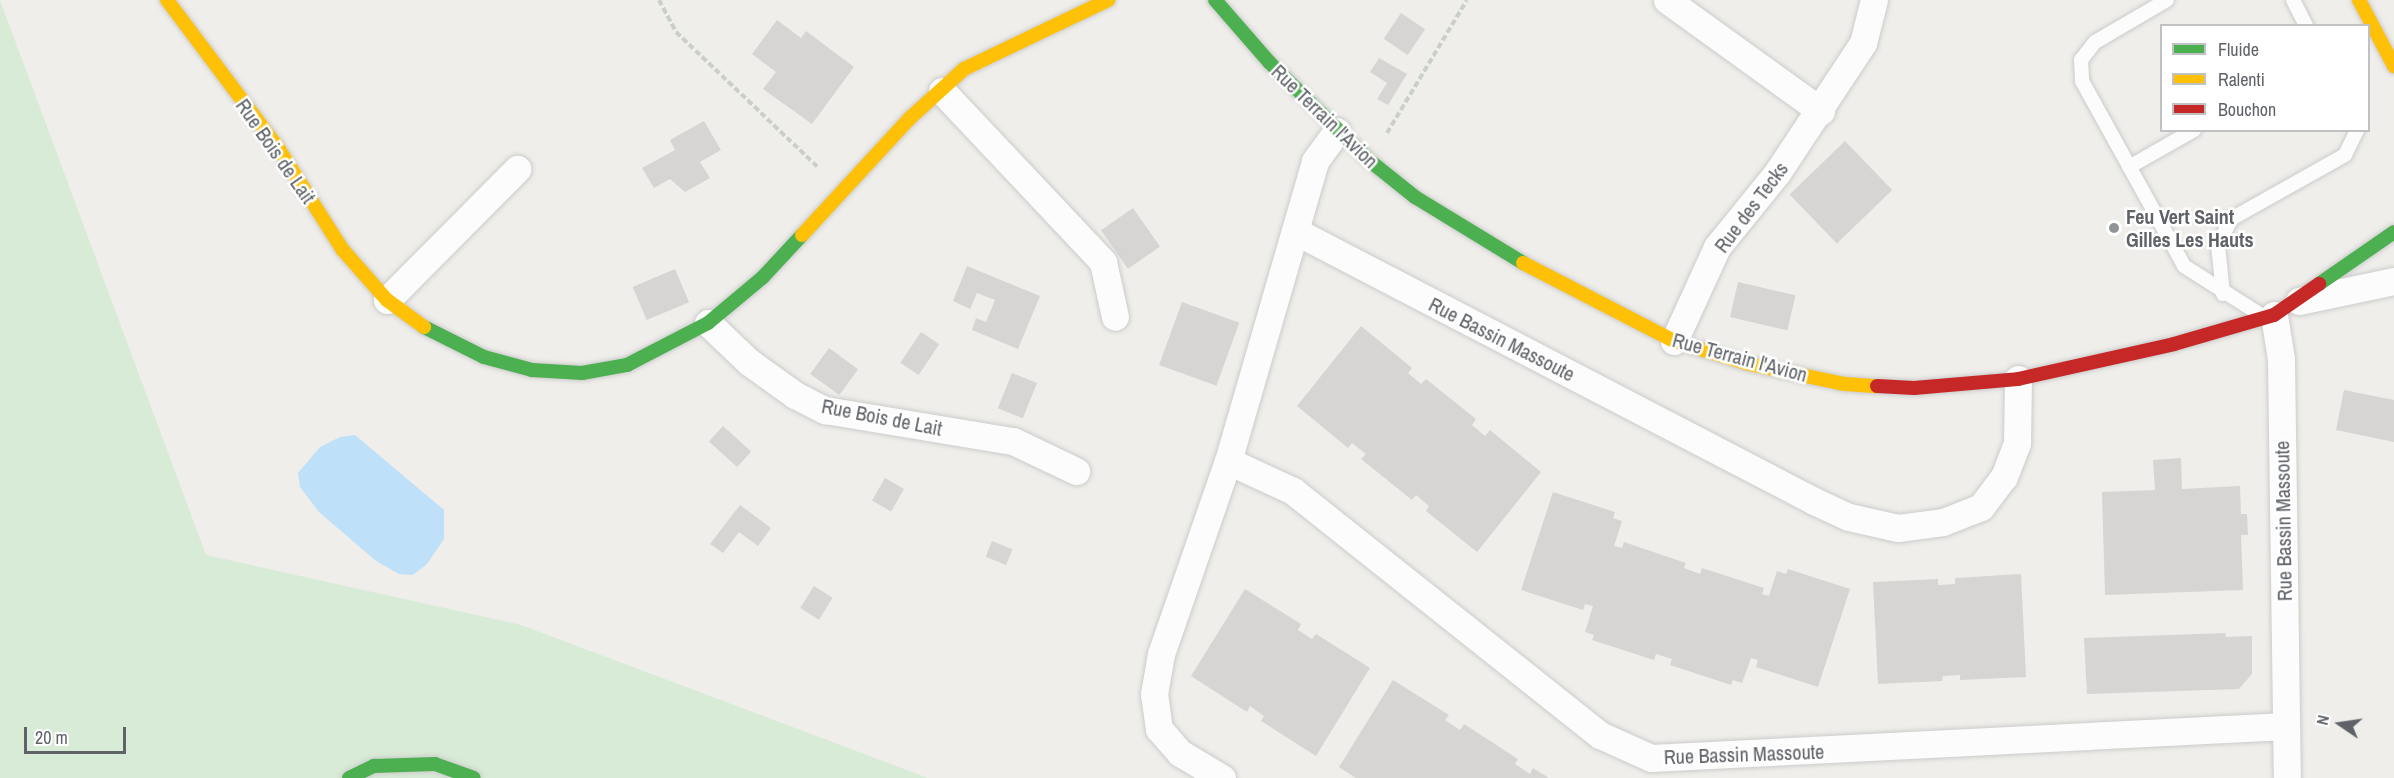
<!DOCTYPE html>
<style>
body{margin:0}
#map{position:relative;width:2394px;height:778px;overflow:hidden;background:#efeeea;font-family:"Archivo Narrow",sans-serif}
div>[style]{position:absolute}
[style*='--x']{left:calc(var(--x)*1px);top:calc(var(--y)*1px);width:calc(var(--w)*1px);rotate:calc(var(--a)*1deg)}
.green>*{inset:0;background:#d8ebd6}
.water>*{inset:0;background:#bfe0f9}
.building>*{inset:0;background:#d6d5d3;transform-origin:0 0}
.path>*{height:4px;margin-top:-2px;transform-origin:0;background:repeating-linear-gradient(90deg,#cacfcc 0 6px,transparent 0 9px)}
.roads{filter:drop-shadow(0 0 2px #cbcccc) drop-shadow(0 0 2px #cbcccc)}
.lane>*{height:14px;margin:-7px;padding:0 7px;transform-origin:7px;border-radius:7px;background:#fdfcfc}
.street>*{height:27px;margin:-13.5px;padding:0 13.5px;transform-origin:13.5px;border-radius:13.5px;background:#fdfcfc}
.fast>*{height:14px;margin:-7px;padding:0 7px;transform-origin:7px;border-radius:7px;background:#4caf50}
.slow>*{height:14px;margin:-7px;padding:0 7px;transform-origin:7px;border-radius:7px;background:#ffc107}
.jam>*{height:14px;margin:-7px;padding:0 7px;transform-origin:7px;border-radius:7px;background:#c62828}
.dots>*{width:16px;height:16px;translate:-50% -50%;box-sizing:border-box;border:3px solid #fff;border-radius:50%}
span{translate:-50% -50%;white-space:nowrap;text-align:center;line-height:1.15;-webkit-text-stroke:5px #fff;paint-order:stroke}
.street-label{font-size:20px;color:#5f6368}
.poi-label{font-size:20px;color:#5f6368;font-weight:700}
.left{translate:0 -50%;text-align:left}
.legend{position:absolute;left:2160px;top:24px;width:210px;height:108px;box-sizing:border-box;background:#fff;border:2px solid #bfc1c3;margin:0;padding:8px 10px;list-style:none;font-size:18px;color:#5f6368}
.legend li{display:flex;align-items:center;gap:12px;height:30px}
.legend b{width:30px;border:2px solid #bfc1c3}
.north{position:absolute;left:2310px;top:694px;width:60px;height:60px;-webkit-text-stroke:4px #fff;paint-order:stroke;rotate:283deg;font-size:16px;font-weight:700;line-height:24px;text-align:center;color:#5f6368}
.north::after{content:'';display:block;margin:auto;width:21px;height:27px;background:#5f6368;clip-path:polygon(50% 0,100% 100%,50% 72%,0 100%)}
.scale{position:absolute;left:24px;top:727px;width:102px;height:27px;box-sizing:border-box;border:3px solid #5f6368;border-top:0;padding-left:8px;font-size:18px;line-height:21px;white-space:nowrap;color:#5f6368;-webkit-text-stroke:4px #fff;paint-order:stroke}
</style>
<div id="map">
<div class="green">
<i style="clip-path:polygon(0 0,206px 555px,521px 625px,928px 778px,0 778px)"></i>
</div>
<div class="water">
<i style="clip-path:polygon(355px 435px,444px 510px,444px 539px,427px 564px,413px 575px,399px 574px,376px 561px,319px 512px,300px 487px,298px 473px,320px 447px,340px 437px)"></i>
</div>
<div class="building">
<i style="left:1401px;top:13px;width:29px;height:31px;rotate:34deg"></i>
<i style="clip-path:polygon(777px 20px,801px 38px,806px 31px,854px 67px,812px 124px,763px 89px,776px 72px,752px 54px)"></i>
<i style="clip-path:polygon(1379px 58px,1407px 74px,1388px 105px,1377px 99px,1387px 83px,1370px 72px)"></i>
<i style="clip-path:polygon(704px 121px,721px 150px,700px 162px,710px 178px,685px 192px,670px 179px,654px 188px,642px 168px,675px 150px,670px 140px)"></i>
<i style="left:1845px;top:141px;width:68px;height:77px;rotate:46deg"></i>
<i style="left:1133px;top:208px;width:47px;height:39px;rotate:55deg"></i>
<i style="clip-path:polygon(967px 266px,1040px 296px,1018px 349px,972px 330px,976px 318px,986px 322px,995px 300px,977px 293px,970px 309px,953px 301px)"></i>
<i style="left:675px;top:269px;width:36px;height:46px;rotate:67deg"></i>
<i style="left:1738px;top:282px;width:59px;height:36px;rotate:13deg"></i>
<i style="left:1182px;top:302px;width:61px;height:67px;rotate:20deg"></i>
<i style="clip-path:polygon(1361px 326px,1412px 368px,1408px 373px,1421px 384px,1426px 379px,1476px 419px,1472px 425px,1485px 436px,1490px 430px,1541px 472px,1477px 552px,1426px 511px,1429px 506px,1416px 495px,1412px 500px,1361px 459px,1366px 454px,1352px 443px,1348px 448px,1297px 406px)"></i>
<i style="left:921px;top:332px;width:22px;height:37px;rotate:34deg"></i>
<i style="left:829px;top:348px;width:36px;height:32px;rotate:36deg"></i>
<i style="left:1012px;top:373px;width:27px;height:38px;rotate:22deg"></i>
<i style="clip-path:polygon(2344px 390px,2394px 400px,2394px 442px,2336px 430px)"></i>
<i style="left:723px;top:426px;width:38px;height:21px;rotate:42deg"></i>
<i style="clip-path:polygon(2181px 458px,2182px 489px,2240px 486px,2241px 514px,2247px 514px,2248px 535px,2241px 535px,2243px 590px,2105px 595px,2102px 492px,2155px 490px,2153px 460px)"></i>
<i style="left:885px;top:478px;width:22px;height:26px;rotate:30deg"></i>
<i style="clip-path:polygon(1553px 492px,1615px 512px,1613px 518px,1622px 521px,1614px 546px,1622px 548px,1624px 542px,1686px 563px,1684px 568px,1700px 574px,1702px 568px,1764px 588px,1762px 594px,1769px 596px,1777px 571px,1786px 574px,1788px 569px,1850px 589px,1818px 687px,1756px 667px,1758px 660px,1751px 658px,1742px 683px,1733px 680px,1731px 685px,1670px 665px,1672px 659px,1656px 654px,1654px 660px,1592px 640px,1594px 635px,1585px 632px,1593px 606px,1585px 604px,1583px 610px,1521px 590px)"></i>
<i style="clip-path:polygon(740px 505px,771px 528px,758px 546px,739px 532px,723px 553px,710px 544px)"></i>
<i style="left:992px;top:541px;width:22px;height:17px;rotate:22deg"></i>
<i style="clip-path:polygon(2021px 574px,2026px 677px,1960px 680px,1960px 675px,1943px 676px,1942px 681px,1878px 684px,1873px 582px,1938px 579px,1938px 585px,1955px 584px,1955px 578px)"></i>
<i style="left:814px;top:586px;width:22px;height:26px;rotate:32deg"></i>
<i style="clip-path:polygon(1245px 589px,1301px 624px,1298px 630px,1312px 639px,1316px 634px,1370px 668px,1316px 756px,1261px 721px,1264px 716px,1250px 706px,1247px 712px,1191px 676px)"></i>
<i style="clip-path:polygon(2226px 633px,2225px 637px,2252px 636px,2252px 674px,2239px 689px,2087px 694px,2084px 638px)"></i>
<i style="clip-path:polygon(1393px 680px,1449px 715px,1445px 720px,1460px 730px,1464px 724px,1518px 759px,1515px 764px,1530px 774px,1533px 768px,1549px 778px,1356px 778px,1339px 767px)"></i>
</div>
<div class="path">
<i style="--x:659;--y:0;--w:36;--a:62"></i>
<i style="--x:676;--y:32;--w:197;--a:43.6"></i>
<i style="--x:1387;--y:133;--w:155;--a:-59"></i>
</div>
<div class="roads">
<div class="lane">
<i style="--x:2167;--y:0;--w:83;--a:149.7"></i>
<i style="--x:2095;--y:42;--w:23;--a:128"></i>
<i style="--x:2081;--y:60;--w:21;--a:87"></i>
<i style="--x:2082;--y:81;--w:211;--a:61.1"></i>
<i style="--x:2184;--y:266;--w:91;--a:32.5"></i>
<i style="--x:2293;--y:0;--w:29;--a:63"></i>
<i style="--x:2129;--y:167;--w:75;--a:-29.6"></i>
<i style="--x:2223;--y:294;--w:49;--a:-95.8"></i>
<i style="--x:2218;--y:245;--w:29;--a:-63"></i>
<i style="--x:2231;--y:219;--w:131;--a:-29.3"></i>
<i style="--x:2345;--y:155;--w:28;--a:-64"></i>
</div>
<div class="street">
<i style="--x:1667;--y:0;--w:190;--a:35.8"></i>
<i style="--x:942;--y:91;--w:235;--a:46.7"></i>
<i style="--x:1103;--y:262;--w:56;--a:77.7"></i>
<i style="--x:1295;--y:231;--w:585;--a:27.48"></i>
<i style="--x:1814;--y:501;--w:38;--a:25"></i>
<i style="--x:1849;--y:517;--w:50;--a:12.7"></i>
<i style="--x:1898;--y:528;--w:45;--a:-7.6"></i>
<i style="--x:1943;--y:522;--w:41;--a:-21.5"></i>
<i style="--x:1981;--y:507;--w:38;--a:-53"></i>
<i style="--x:2004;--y:477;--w:36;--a:-69"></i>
<i style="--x:2017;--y:443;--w:64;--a:-89.1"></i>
<i style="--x:387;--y:300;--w:185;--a:-45.2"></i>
<i style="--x:2299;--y:301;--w:97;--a:-11.9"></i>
<i style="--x:2274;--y:315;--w:45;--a:81"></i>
<i style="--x:2281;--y:359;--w:419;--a:89.2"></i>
<i style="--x:708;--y:323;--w:57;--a:43.6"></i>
<i style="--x:749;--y:362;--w:57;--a:35.7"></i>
<i style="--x:795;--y:395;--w:34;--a:27"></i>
<i style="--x:825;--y:410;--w:191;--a:9.4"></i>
<i style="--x:1013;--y:441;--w:70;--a:25.5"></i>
<i style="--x:1674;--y:341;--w:103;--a:-65.4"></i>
<i style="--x:1717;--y:247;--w:95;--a:-51"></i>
<i style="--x:1777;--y:173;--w:156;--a:-56.5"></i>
<i style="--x:1863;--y:43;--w:44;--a:-75.7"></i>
<i style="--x:1228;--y:461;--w:72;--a:24.8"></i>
<i style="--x:1293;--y:491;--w:392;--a:38.5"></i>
<i style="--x:1600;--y:735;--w:56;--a:24.3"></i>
<i style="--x:1651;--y:758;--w:635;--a:-2.89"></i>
<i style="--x:1222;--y:778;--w:49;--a:-149.2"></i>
<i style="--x:1180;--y:753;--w:32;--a:-131"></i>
<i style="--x:1159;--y:729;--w:35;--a:-98"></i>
<i style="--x:1154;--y:694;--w:41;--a:-80.1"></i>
<i style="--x:1161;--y:654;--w:204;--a:-70.9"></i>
<i style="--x:1228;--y:461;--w:312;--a:-73.8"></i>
<i style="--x:1315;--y:161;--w:37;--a:-54"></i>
</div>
<div class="fast">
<i style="--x:1215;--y:0;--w:82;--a:48.9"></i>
<i style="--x:1269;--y:62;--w:141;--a:44.4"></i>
<i style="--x:1370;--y:161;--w:58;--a:38.7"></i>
<i style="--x:1415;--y:197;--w:127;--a:31.4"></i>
<i style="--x:2319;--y:284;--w:91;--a:-34.7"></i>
<i style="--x:424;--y:327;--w:67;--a:26.6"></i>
<i style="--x:484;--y:357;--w:50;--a:15.2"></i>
<i style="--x:532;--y:370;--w:50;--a:3.4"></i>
<i style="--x:582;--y:373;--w:46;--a:-10.1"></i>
<i style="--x:627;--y:365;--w:91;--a:-27.4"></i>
<i style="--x:708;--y:323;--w:72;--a:-39.9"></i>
<i style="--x:763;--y:277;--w:57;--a:-47.1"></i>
<i style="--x:349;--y:778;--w:28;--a:-26"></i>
<i style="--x:374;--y:766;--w:61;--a:-1.9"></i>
<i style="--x:435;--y:764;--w:41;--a:19.7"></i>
</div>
<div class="slow">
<i style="--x:167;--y:0;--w:185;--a:53.1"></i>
<i style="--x:278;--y:148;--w:120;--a:57.6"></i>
<i style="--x:342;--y:249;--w:68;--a:48.6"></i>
<i style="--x:387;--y:300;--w:46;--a:36.1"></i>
<i style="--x:2359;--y:0;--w:75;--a:62.1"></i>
<i style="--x:802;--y:235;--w:159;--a:-47.3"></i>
<i style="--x:910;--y:118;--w:73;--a:-42.2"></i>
<i style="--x:964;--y:69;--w:160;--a:-25.6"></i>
<i style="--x:1523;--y:263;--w:170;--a:27.3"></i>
<i style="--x:1674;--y:341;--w:78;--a:17"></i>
<i style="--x:1749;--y:364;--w:98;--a:11.8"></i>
<i style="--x:1845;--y:384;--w:32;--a:4"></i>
</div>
<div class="jam">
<i style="--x:1877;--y:386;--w:37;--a:3"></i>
<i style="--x:1914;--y:388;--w:104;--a:-4.9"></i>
<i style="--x:2018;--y:379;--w:160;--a:-12.6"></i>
<i style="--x:2174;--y:344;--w:104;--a:-16.2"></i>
<i style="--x:2274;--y:315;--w:55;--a:-34.6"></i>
</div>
</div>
<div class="dots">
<i style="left:2114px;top:228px;background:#919496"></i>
</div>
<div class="street-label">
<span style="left:1325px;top:116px;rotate:44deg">Rue Terrain l'Avion</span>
<span style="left:276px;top:151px;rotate:55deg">Rue Bois de Lait</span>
<span style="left:1751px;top:207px;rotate:-53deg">Rue des Tecks</span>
<span style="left:1502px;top:339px;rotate:27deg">Rue Bassin Massoute</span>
<span style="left:1740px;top:357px;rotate:15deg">Rue Terrain l'Avion</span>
<span style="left:882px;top:417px;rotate:11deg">Rue Bois de Lait</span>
<span style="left:2283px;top:521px;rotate:-91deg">Rue Bassin Massoute</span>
<span style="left:1744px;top:754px;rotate:-2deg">Rue Bassin Massoute</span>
</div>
<div class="poi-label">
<span class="left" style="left:2126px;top:228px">Feu Vert Saint<br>Gilles Les Hauts</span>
</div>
<ul class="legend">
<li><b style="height:8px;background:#4caf50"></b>Fluide</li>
<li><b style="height:8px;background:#ffc107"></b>Ralenti</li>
<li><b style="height:8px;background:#c62828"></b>Bouchon</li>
</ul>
<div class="north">N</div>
<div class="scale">20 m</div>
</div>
